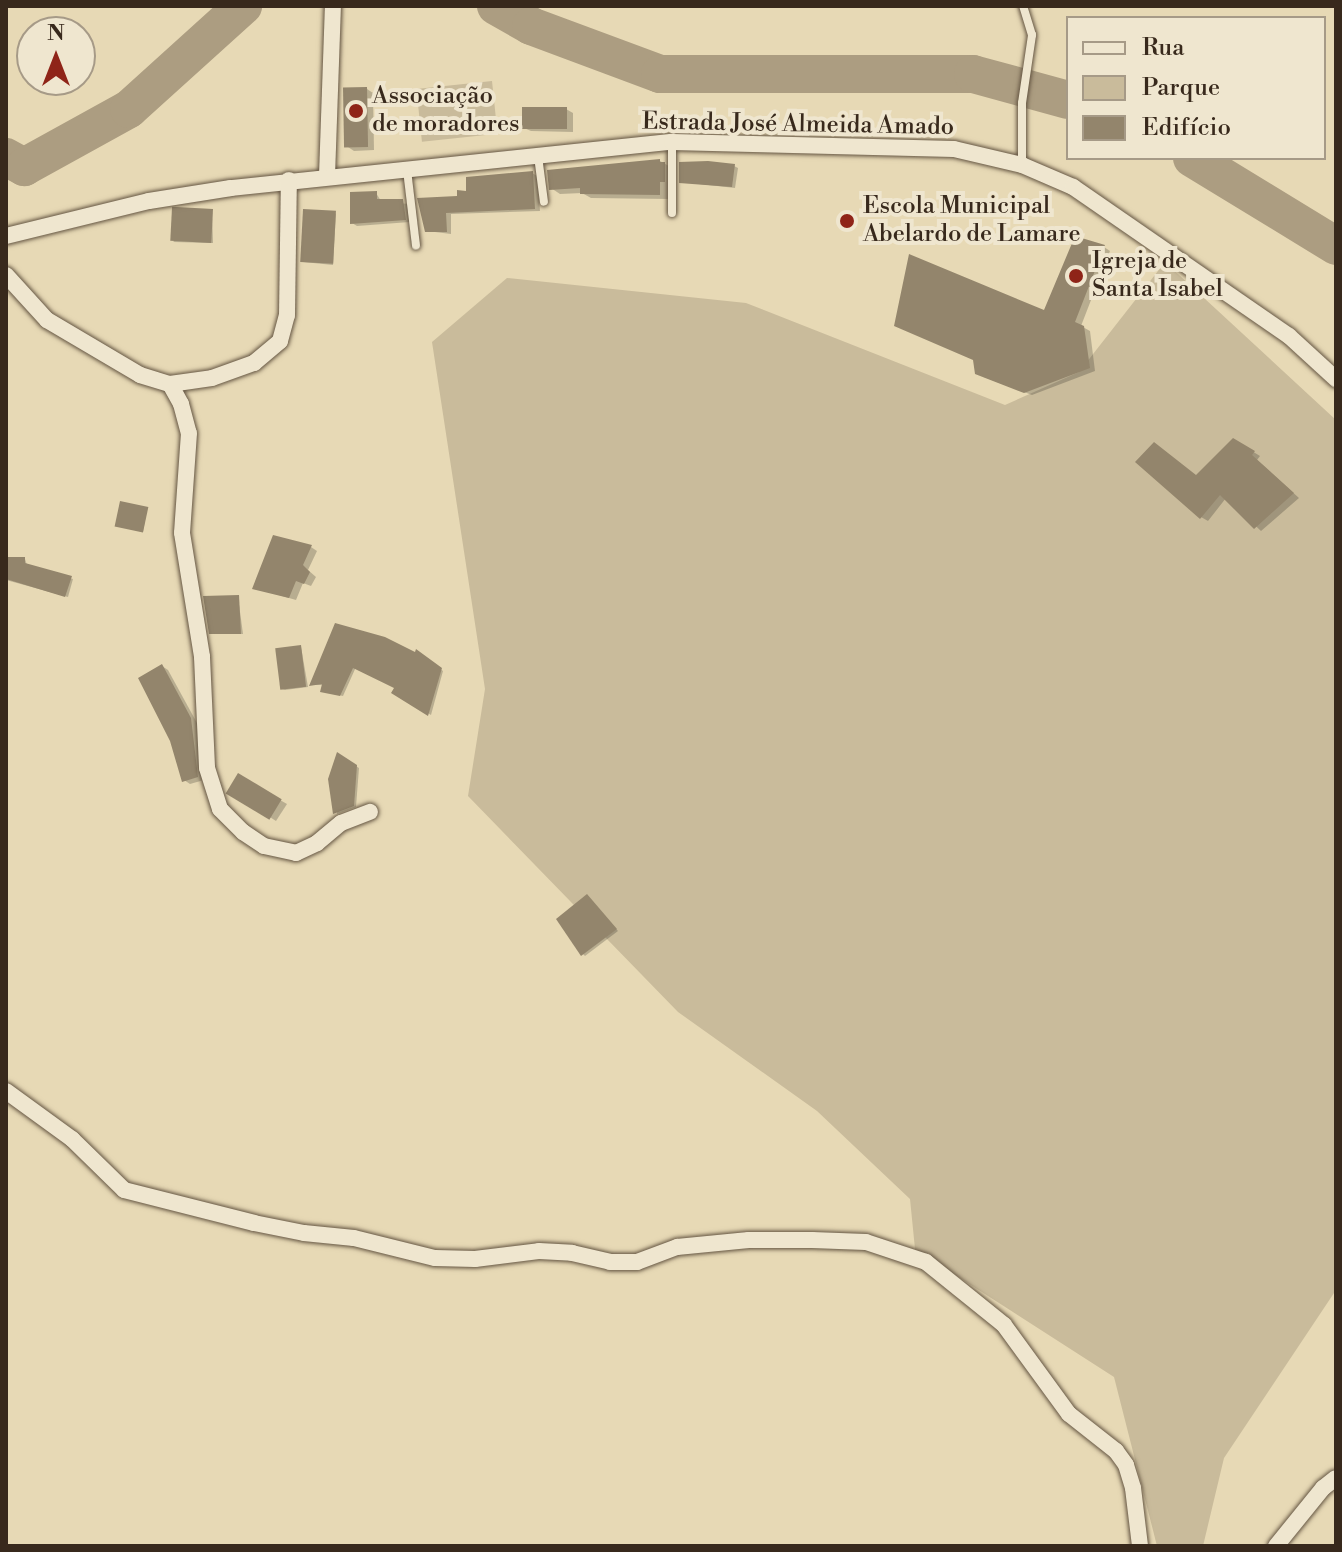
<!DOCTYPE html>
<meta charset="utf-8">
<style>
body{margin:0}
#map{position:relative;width:1342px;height:1552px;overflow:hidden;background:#e7d9b5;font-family:"Libre Bodoni",serif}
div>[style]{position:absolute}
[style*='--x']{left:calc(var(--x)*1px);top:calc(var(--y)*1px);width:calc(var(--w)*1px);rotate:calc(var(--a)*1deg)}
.green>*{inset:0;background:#c9bb9b;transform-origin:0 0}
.shadow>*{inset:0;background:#0003}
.river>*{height:38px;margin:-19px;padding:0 19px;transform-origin:19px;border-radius:19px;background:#ac9d81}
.building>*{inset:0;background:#93856c;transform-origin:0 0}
.roads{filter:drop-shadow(0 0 2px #645542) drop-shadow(0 0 2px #645542)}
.service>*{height:8px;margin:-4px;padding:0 4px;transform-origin:4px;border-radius:4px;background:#efe6cf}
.minor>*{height:16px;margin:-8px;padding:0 8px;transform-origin:8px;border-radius:8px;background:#efe6cf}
.dots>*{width:22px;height:22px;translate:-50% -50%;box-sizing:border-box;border:4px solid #efe6cf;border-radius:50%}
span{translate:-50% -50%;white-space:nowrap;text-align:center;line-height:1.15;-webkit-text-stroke:8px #efe6cf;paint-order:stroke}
.poi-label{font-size:24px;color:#38291c}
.left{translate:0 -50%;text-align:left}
.street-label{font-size:24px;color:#38291c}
.frame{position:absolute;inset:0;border:8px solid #38291c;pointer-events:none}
.legend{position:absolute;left:1066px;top:16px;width:260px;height:144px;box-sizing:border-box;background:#efe6cf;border:2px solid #a69a87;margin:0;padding:10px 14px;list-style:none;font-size:24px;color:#38291c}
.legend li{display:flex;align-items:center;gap:16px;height:40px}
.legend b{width:40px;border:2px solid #a69a87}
.north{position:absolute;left:16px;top:16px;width:80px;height:80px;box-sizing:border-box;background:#efe6cf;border:2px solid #a69a87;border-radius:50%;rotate:0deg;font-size:22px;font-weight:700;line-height:32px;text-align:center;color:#38291c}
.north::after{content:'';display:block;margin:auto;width:28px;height:36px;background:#8f2418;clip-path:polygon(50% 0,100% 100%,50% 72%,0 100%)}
</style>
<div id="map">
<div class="green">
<i style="left:492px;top:81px;width:53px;height:76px;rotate:84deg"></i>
<i style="clip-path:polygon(1165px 262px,1336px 420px,1336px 1290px,1224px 1458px,1203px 1546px,1157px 1546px,1114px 1377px,915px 1249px,910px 1199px,817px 1111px,678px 1012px,468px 796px,485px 689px,432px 342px,507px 278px,746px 303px,1005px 405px,1079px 372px)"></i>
</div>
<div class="shadow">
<i style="clip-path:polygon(367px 89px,373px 93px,374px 150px,354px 151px,348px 147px)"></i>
<i style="clip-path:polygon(566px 109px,573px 113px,573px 132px,531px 131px,524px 128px)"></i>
<i style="clip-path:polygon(660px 161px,674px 169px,668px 199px,591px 198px,582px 193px,560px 194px,551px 188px)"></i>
<i style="clip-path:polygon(734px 166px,738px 168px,735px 188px,681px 182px)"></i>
<i style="clip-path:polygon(532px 173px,537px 176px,540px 211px,451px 214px,451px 234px,427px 231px,459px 198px)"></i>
<i style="clip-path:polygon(376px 193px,381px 201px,408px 204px,410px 222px,357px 226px,352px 223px)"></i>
<i style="clip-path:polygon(212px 211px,213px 243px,173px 242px)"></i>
<i style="clip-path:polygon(336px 213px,333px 265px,303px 262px)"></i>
<i style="clip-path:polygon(1104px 247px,1110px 251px,1081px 326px,1090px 331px,1095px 371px,1032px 395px,984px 377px)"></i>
<i style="clip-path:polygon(1234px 440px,1260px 456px,1257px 460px,1299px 498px,1261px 531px,1226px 498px,1208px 521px,1201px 517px,1197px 477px)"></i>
<i style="clip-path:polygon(147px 509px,143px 532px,119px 526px)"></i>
<i style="clip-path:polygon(311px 547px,317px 551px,308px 570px,316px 577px,311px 586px,303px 583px,296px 600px,254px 588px)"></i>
<i style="clip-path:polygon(6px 559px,25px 559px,27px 565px,73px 579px,68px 597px,6px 580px)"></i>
<i style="clip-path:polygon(238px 597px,243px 634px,211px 633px)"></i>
<i style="clip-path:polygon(336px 626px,415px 655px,417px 652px,443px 671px,431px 715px,394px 692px,397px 687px,356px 667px,343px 696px,325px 692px,324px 685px,312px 685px)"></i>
<i style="clip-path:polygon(301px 647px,308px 687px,285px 690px,282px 689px)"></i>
<i style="clip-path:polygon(162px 666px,168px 670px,197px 723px,204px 780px,190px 784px,184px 780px)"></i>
<i style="clip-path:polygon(338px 755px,359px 768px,356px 807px,337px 814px)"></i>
<i style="clip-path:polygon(238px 776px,287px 804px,276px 821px,229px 791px)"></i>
<i style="clip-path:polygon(589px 898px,618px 931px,585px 956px,583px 954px)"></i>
</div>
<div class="river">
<i style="--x:496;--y:6;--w:40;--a:29.7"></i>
<i style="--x:531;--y:26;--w:138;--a:20.4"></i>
<i style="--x:660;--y:74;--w:313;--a:0"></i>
<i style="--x:973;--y:74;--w:98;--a:15.3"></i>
<i style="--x:6;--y:157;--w:21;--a:29"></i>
<i style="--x:24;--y:167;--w:120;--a:-28.9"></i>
<i style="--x:129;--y:109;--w:154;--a:-42.1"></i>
<i style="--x:1192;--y:158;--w:169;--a:31.4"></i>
</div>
<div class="building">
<i style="left:367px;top:87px;width:60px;height:24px;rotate:89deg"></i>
<i style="left:522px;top:107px;width:45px;height:22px"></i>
<i style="clip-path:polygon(660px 159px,660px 162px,665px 162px,665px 182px,660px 182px,660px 195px,580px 194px,580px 188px,549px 190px,547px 170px)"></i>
<i style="clip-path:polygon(708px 161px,735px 164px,732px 187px,679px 183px,679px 162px)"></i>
<i style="clip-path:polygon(533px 171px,535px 209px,446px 213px,447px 232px,425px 232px,417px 198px,457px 196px,457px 190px,466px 191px,466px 177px)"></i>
<i style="clip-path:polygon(377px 191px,377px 199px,403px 199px,406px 220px,350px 224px,350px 192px)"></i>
<i style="left:213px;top:209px;width:34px;height:41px;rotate:93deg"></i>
<i style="left:303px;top:209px;width:33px;height:53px;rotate:3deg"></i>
<i style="clip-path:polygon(1075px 236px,1105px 245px,1075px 322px,1084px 326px,1090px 368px,1024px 393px,975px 374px,973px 360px,894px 326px,909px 254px,1044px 310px)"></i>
<i style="clip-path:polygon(1233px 438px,1255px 451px,1252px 455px,1294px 493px,1254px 529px,1220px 495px,1200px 519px,1135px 462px,1154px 442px,1196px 475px)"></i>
<i style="left:120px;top:501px;width:29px;height:26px;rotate:12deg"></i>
<i style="clip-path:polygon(273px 535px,312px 545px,303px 565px,310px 572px,304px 584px,296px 581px,289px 598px,252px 589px)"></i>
<i style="clip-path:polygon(6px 557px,25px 557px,25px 563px,72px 576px,65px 597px,6px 579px)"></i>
<i style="clip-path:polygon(239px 595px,241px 634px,209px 634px,203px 596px)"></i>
<i style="clip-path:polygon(335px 623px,385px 637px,415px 652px,416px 649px,442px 668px,428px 716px,391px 693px,394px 688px,353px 668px,340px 696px,320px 692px,322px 684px,309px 686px)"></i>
<i style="left:301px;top:645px;width:42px;height:26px;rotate:83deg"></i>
<i style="clip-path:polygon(162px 664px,191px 718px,198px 777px,182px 782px,170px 741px,138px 678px)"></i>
<i style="clip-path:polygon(337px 752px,357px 765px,354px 806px,333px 814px,328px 779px)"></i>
<i style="left:238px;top:773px;width:51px;height:24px;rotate:31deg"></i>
<i style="clip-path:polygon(587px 894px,617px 929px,581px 956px,556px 919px)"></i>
</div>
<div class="roads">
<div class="service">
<i style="--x:672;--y:142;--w:71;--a:90"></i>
<i style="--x:538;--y:156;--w:46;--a:82.6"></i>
<i style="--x:1022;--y:165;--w:62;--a:-90"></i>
<i style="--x:1022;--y:103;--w:69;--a:-81.6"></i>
<i style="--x:1032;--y:35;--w:30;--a:-107"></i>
<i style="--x:407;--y:170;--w:76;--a:83.2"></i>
</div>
<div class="minor">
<i style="--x:327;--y:176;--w:170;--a:-88"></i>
<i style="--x:6;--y:236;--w:147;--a:-13.8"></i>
<i style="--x:149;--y:201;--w:83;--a:-9"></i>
<i style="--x:231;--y:188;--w:443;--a:-6"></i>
<i style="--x:672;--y:142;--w:282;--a:1.4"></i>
<i style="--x:954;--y:149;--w:70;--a:13.2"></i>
<i style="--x:1022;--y:165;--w:56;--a:23.3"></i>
<i style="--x:1073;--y:187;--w:262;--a:34.6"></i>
<i style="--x:1289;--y:336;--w:64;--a:42.5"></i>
<i style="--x:6;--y:275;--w:61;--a:47.7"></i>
<i style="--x:47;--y:320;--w:108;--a:30.6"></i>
<i style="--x:140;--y:375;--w:31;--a:17"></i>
<i style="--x:170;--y:384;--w:42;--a:-8.1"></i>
<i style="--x:212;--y:378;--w:45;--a:-19.7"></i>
<i style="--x:254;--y:363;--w:34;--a:-40"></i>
<i style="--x:280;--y:341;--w:27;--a:-75"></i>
<i style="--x:287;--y:315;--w:135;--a:-89.2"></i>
<i style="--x:170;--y:384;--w:23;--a:61"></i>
<i style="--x:181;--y:404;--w:30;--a:75"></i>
<i style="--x:189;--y:433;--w:100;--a:94"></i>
<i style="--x:182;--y:533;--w:126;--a:80.8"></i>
<i style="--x:202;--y:657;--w:111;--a:87.4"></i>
<i style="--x:207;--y:768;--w:43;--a:72.4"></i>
<i style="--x:220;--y:809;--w:33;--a:45"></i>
<i style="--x:243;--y:832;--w:25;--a:34"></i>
<i style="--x:264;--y:846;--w:33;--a:12"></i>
<i style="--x:296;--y:853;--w:23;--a:-25"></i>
<i style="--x:317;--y:843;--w:31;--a:-40"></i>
<i style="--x:341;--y:823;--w:31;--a:-21"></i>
<i style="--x:6;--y:1091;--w:82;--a:36"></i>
<i style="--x:72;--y:1139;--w:73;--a:44.4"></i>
<i style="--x:124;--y:1190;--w:134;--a:14.2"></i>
<i style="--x:254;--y:1223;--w:51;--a:11.3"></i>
<i style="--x:304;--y:1233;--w:50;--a:5.7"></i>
<i style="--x:354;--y:1238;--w:83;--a:13.9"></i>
<i style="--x:435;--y:1258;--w:40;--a:1.4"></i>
<i style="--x:475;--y:1259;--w:64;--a:-7.1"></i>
<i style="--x:539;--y:1251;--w:33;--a:3"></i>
<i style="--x:572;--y:1253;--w:39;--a:13"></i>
<i style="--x:610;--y:1262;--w:27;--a:0"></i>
<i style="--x:637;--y:1262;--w:43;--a:-20.6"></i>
<i style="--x:677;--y:1247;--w:72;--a:-5.6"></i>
<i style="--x:749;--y:1240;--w:63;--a:0"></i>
<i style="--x:812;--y:1240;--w:54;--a:2.1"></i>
<i style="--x:866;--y:1242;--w:63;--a:18.4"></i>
<i style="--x:926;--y:1262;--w:100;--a:38.9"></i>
<i style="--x:1004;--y:1325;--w:110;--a:53.9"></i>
<i style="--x:1069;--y:1414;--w:60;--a:38.2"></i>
<i style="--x:1116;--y:1451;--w:17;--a:54"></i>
<i style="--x:1126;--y:1465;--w:24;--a:73"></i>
<i style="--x:1133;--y:1488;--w:58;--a:83.1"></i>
<i style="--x:1276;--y:1546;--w:75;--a:-51"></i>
<i style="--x:1323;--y:1488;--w:16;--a:-38"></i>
</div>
</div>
<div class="dots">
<i style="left:356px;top:111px;background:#8f2418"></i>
<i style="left:847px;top:221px;background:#8f2418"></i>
<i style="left:1076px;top:276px;background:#8f2418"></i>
</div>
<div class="poi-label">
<span class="left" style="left:372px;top:111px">Associação<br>de moradores</span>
<span class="left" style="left:863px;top:221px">Escola Municipal<br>Abelardo de Lamare</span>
<span class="left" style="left:1092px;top:276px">Igreja de<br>Santa Isabel</span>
</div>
<div class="street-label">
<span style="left:798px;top:125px;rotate:1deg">Estrada José Almeida Amado</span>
</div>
<div class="frame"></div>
<ul class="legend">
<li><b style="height:10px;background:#efe6cf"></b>Rua</li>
<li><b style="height:22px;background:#c9bb9b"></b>Parque</li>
<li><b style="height:22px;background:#93856c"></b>Edifício</li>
</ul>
<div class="north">N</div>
</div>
